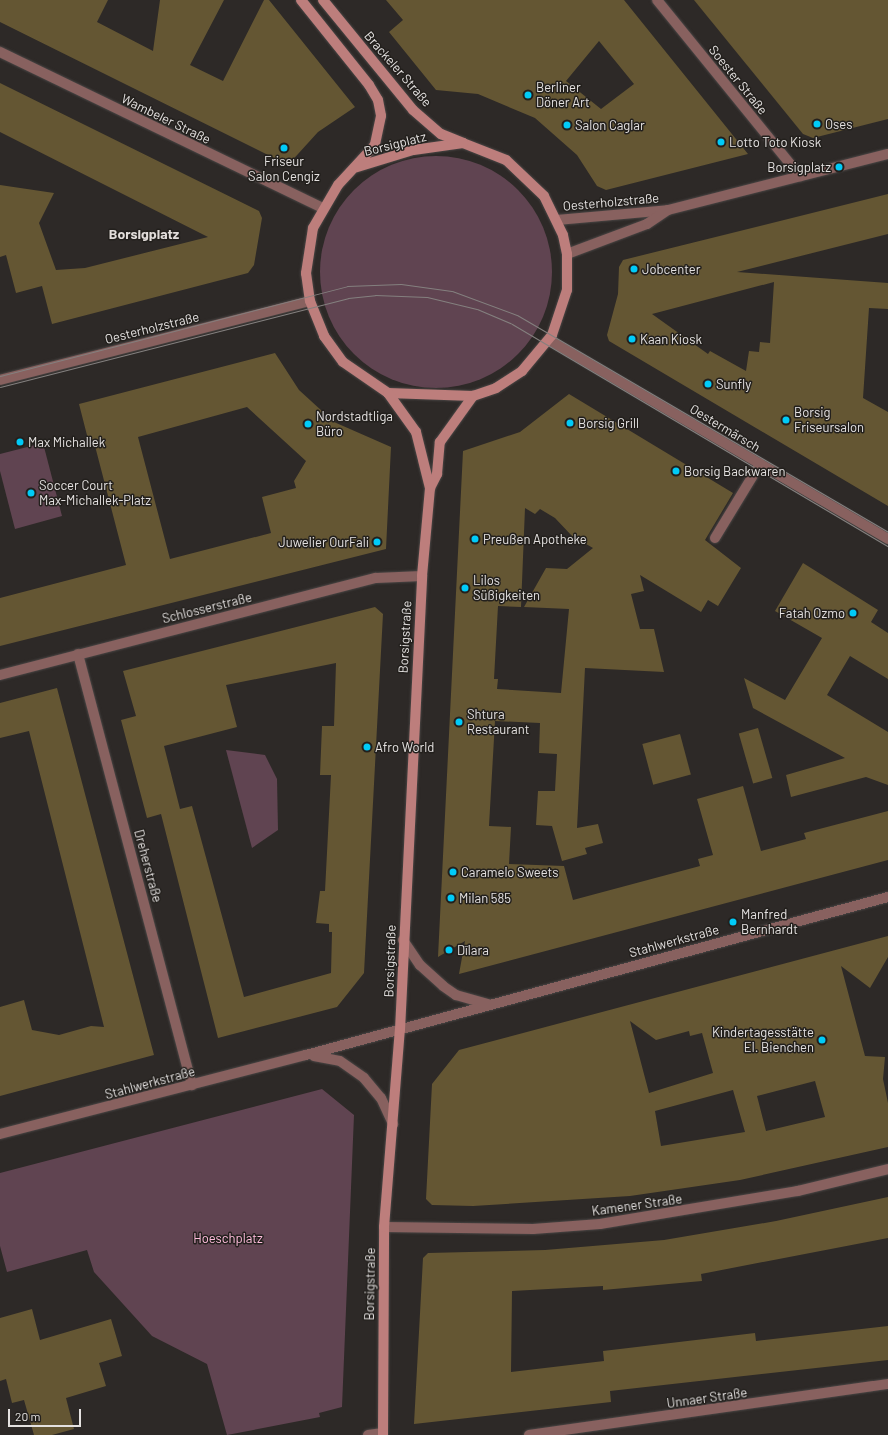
<!DOCTYPE html>
<meta charset="utf-8">
<style>
body{margin:0}
#map{position:relative;width:888px;height:1435px;overflow:hidden;background:#2d2927;font-family:Barlow,sans-serif}
div>[style]{position:absolute}
[style*='--x']{left:calc(var(--x)*1px);top:calc(var(--y)*1px);width:calc(var(--w)*1px);rotate:calc(var(--a)*1deg)}
.green>*{inset:0;background:#604451}
.round{border-radius:50%}
.building>*{inset:0;background:#645633;transform-origin:0 0}
.roads{filter:drop-shadow(0 0 1px #4a4645) drop-shadow(0 0 1px #4a4645)}
.service>*{height:10px;margin:-5px;padding:0 5px;transform-origin:5px;border-radius:5px;background:#88615f}
.minor>*{height:10px;margin:-5px;padding:0 5px;transform-origin:5px;border-radius:5px;background:#88615f}
.tertiary>*{height:10px;margin:-5px;padding:0 5px;transform-origin:5px;border-radius:5px;background:#88615f}
.secondary>*{height:10px;margin:-5px;padding:0 5px;transform-origin:5px;border-radius:5px;background:#bd7e7c}
.tram>*{height:1px;margin:-0.5px;padding:0 0.5px;transform-origin:0.5px;border-radius:0.5px;background:#84807f}
.dots>*{width:11px;height:11px;translate:-50% -50%;box-sizing:border-box;border:2px solid #23201d;border-radius:50%}
span{translate:-50% -50%;white-space:nowrap;text-align:center;line-height:1.15;-webkit-text-stroke:3px #23201d;paint-order:stroke}
.street-label{font-size:13px;color:#e4e1e0}
.poi-label{font-size:13px;color:#e4e1e0}
.left{translate:0 -50%;text-align:left}
.right{translate:-100% -50%;text-align:right}
.park-label{font-size:13px;color:#ffbddd}
.neighbourhood-label{font-size:14px;color:#e2ddda;font-weight:700}
.scale{position:absolute;left:8px;top:1409px;width:73px;height:18px;box-sizing:border-box;border:2px solid #e4e1e0;border-top:0;padding-left:5px;font-size:12px;line-height:14px;white-space:nowrap;color:#e4e1e0;-webkit-text-stroke:3px #23201d;paint-order:stroke}
</style>
<div id="map">
<div class="green">
<i class="round" style="left:320px;top:156px;width:232px;height:232px"></i>
<i style="clip-path:polygon(43px 443px,62px 516px,15px 529px,0 471px,0 454px)"></i>
<i style="clip-path:polygon(226px 750px,265px 755px,277px 779px,278px 830px,252px 848px)"></i>
<i style="clip-path:polygon(322px 1089px,354px 1115px,342px 1407px,319px 1413px,320px 1417px,227px 1435px,207px 1364px,152px 1336px,94px 1272px,87px 1250px,7px 1272px,0 1246px,0 1173px)"></i>
</div>
<div class="building">
<i style="clip-path:polygon(0 0,108px 0,97px 22px,153px 51px,160px 0,224px 0,190px 65px,223px 81px,264px 0,269px 0,355px 107px,318px 132px,288px 165px,0 22px)"></i>
<i style="clip-path:polygon(evenodd,386px 0,624px 0,748px 154px,606px 190px,597px 186px,577px 155px,535px 118px,478px 94px,436px 90px,389px 32px,403px 20px,386px 0,599px 41px,634px 84px,601px 109px,566px 81px,599px 41px)"></i>
<i style="clip-path:polygon(694px 0,888px 0,888px 119px,813px 138px,803px 134px)"></i>
<i style="clip-path:polygon(0 83px,259px 211px,262px 218px,254px 265px,248px 273px,52px 324px,42px 286px,16px 293px,6px 255px,0 257px,0 185px,54px 193px,39px 223px,56px 270px,85px 268px,208px 237px,0 132px)"></i>
<i style="clip-path:polygon(evenodd,888px 194px,888px 234px,737px 272px,888px 283px,888px 309px,869px 308px,863px 398px,888px 412px,888px 506px,609px 341px,607px 335px,618px 294px,619px 267px,623px 260px,888px 194px,774px 282px,770px 343px,760px 342px,759px 352px,749px 351px,746px 371px,710px 351px,708px 354px,652px 314px,774px 282px)"></i>
<i style="clip-path:polygon(evenodd,275px 353px,299px 390px,334px 422px,391px 447px,386px 549px,0 646px,0 598px,126px 565px,95px 446px,90px 447px,79px 404px,275px 353px,247px 407px,306px 461px,294px 481px,296px 488px,262px 497px,271px 533px,170px 559px,138px 437px,247px 407px)"></i>
<i style="clip-path:polygon(evenodd,569px 394px,733px 493px,705px 540px,741px 568px,718px 606px,708px 600px,701px 612px,640px 575px,644px 591px,631px 594px,640px 629px,654px 629px,664px 672px,585px 668px,577px 828px,598px 824px,603px 843px,585px 848px,587px 854px,562px 861px,552px 826px,536px 825px,538px 791px,555px 791px,557px 754px,539px 753px,540px 723px,495px 721px,489px 826px,511px 827px,509px 864px,564px 866px,573px 900px,700px 866px,698px 859px,713px 855px,697px 799px,743px 786px,761px 851px,806px 839px,804px 833px,888px 811px,888px 860px,459px 974px,465px 941px,438px 957px,463px 451px,520px 432px,569px 394px,525px 508px,535px 514px,540px 509px,555px 518px,572px 536px,593px 548px,567px 569px,546px 568px,524px 607px,569px 609px,561px 693px,497px 689px,498px 679px,494px 679px,498px 606px,521px 607px,525px 508px)"></i>
<i style="clip-path:polygon(803px 563px,878px 610px,871px 622px,888px 633px,888px 679px,850px 656px,827px 695px,888px 732px,888px 785px,866px 777px,791px 797px,786px 775px,845px 758px,753px 708px,744px 678px,785px 700px,822px 638px,775px 611px)"></i>
<i style="clip-path:polygon(evenodd,375px 607px,383px 614px,364px 973px,337px 1007px,218px 1038px,161px 814px,147px 818px,121px 720px,136px 716px,123px 671px,375px 607px,336px 663px,334px 726px,322px 726px,320px 775px,331px 775px,325px 891px,320px 891px,316px 923px,329px 924px,329px 932px,332px 932px,331px 973px,244px 997px,192px 806px,180px 809px,164px 746px,237px 727px,226px 685px,336px 663px)"></i>
<i style="clip-path:polygon(57px 688px,154px 1055px,0 1096px,0 1007px,24px 1000px,32px 1030px,59px 1035px,91px 1026px,104px 1027px,29px 731px,0 738px,0 703px)"></i>
<i style="left:758px;top:728px;width:52px;height:20px;rotate:74deg"></i>
<i style="left:680px;top:734px;width:42px;height:39px;rotate:75deg"></i>
<i style="clip-path:polygon(evenodd,888px 936px,888px 957px,870px 988px,841px 966px,865px 1056px,885px 1057px,883px 1079px,888px 1103px,888px 1147px,740px 1180px,630px 1196px,473px 1206px,432px 1205px,426px 1199px,432px 1084px,459px 1050px,888px 936px,630px 1021px,656px 1040px,689px 1031px,690px 1036px,702px 1033px,713px 1073px,649px 1093px,630px 1021px,888px 936px,815px 1081px,825px 1117px,766px 1131px,757px 1096px,815px 1081px,888px 936px,733px 1090px,745px 1132px,661px 1146px,655px 1111px,733px 1090px)"></i>
<i style="clip-path:polygon(888px 1197px,888px 1238px,701px 1274px,702px 1281px,603px 1290px,603px 1286px,512px 1291px,511px 1372px,604px 1361px,603px 1351px,755px 1333px,756px 1341px,888px 1326px,888px 1360px,610px 1391px,611px 1402px,414px 1424px,423px 1258px,428px 1253px,545px 1250px,664px 1240px,776px 1221px)"></i>
<i style="clip-path:polygon(32px 1309px,40px 1340px,111px 1319px,122px 1356px,99px 1363px,106px 1386px,66px 1398px,74px 1429px,52px 1435px,34px 1435px,24px 1400px,12px 1403px,6px 1379px,0 1381px,0 1318px)"></i>
</div>
<div class="roads">
<div class="service">
<i style="--x:715;--y:538;--w:87;--a:-58.7"></i>
</div>
<div class="minor">
<i style="--x:657;--y:0;--w:227;--a:50.9"></i>
<i style="--x:0;--y:52;--w:358;--a:25.8"></i>
<i style="--x:549;--y:340;--w:393;--a:30.4"></i>
<i style="--x:0;--y:380;--w:320;--a:-14.3"></i>
<i style="--x:78;--y:654;--w:446;--a:75.2"></i>
<i style="--x:0;--y:675;--w:388;--a:-14.5"></i>
<i style="--x:376;--y:578;--w:46;--a:-2.5"></i>
<i style="--x:403;--y:940;--w:30;--a:56"></i>
<i style="--x:420;--y:965;--w:31;--a:42"></i>
<i style="--x:443;--y:986;--w:16;--a:35"></i>
<i style="--x:456;--y:995;--w:35;--a:16"></i>
<i style="--x:314;--y:1056;--w:26;--a:11"></i>
<i style="--x:340;--y:1061;--w:29;--a:35"></i>
<i style="--x:364;--y:1078;--w:26;--a:50"></i>
<i style="--x:381;--y:1098;--w:29;--a:65"></i>
<i style="--x:0;--y:1134;--w:316;--a:-14.5"></i>
<i style="--x:306;--y:1055;--w:603;--a:-15.19"></i>
<i style="--x:384;--y:1227;--w:149;--a:0.8"></i>
<i style="--x:533;--y:1229;--w:67;--a:-4.3"></i>
<i style="--x:600;--y:1224;--w:201;--a:-9.5"></i>
<i style="--x:798;--y:1191;--w:93;--a:-13.7"></i>
<i style="--x:368;--y:1435;--w:15;--a:-8"></i>
<i style="--x:529;--y:1435;--w:363;--a:-8.1"></i>
</div>
<div class="tertiary">
<i style="--x:557;--y:220;--w:111;--a:-5.1"></i>
<i style="--x:668;--y:210;--w:227;--a:-14.3"></i>
<i style="--x:567;--y:254;--w:85;--a:-20.6"></i>
<i style="--x:647;--y:224;--w:25;--a:-34"></i>
</div>
<div class="secondary">
<i style="--x:301;--y:0;--w:109;--a:51.3"></i>
<i style="--x:369;--y:85;--w:17;--a:59"></i>
<i style="--x:378;--y:100;--w:16;--a:79"></i>
<i style="--x:381;--y:116;--w:30;--a:102"></i>
<i style="--x:375;--y:145;--w:54;--a:132.8"></i>
<i style="--x:338;--y:185;--w:50;--a:120.2"></i>
<i style="--x:313;--y:228;--w:46;--a:98.8"></i>
<i style="--x:306;--y:273;--w:28;--a:82"></i>
<i style="--x:310;--y:301;--w:38;--a:68"></i>
<i style="--x:324;--y:336;--w:32;--a:54"></i>
<i style="--x:343;--y:362;--w:55;--a:34.6"></i>
<i style="--x:388;--y:393;--w:85;--a:2"></i>
<i style="--x:473;--y:396;--w:24;--a:-19"></i>
<i style="--x:496;--y:388;--w:31;--a:-33"></i>
<i style="--x:522;--y:371;--w:47;--a:-50.2"></i>
<i style="--x:552;--y:335;--w:47;--a:-71.6"></i>
<i style="--x:567;--y:290;--w:36;--a:-90"></i>
<i style="--x:567;--y:254;--w:19;--a:-102"></i>
<i style="--x:563;--y:235;--w:43;--a:-116"></i>
<i style="--x:544;--y:196;--w:52;--a:-136.5"></i>
<i style="--x:506;--y:160;--w:46;--a:-158.4"></i>
<i style="--x:463;--y:143;--w:50;--a:172"></i>
<i style="--x:413;--y:150;--w:59;--a:163.1"></i>
<i style="--x:323;--y:0;--w:142;--a:50.7"></i>
<i style="--x:413;--y:110;--w:37;--a:41"></i>
<i style="--x:441;--y:134;--w:24;--a:22"></i>
<i style="--x:388;--y:393;--w:48;--a:54.3"></i>
<i style="--x:416;--y:432;--w:58;--a:76"></i>
<i style="--x:383;--y:1435;--w:208;--a:-89.7"></i>
<i style="--x:384;--y:1227;--w:198;--a:-85.4"></i>
<i style="--x:400;--y:1030;--w:455;--a:-87.2"></i>
<i style="--x:422;--y:576;--w:88;--a:-84.8"></i>
<i style="--x:430;--y:488;--w:16;--a:-63"></i>
<i style="--x:437;--y:474;--w:32;--a:-85"></i>
<i style="--x:440;--y:442;--w:57;--a:-54.3"></i>
</div>
</div>
<div class="tram">
<i style="--x:0;--y:376;--w:358;--a:-14.5"></i>
<i style="--x:347;--y:286;--w:54;--a:-2.1"></i>
<i style="--x:401;--y:284;--w:51;--a:7.8"></i>
<i style="--x:452;--y:291;--w:69;--a:20.3"></i>
<i style="--x:517;--y:315;--w:430;--a:30.3"></i>
<i style="--x:0;--y:387;--w:359;--a:-14.3"></i>
<i style="--x:348;--y:298;--w:27;--a:-6"></i>
<i style="--x:375;--y:295;--w:52;--a:2.2"></i>
<i style="--x:427;--y:297;--w:51;--a:13.5"></i>
<i style="--x:477;--y:309;--w:38;--a:23"></i>
<i style="--x:512;--y:324;--w:437;--a:30.6"></i>
</div>
<div class="dots">
<i style="left:528px;top:95px;background:#00cbf8"></i>
<i style="left:817px;top:124px;background:#00cbf8"></i>
<i style="left:567px;top:125px;background:#00cbf8"></i>
<i style="left:721px;top:142px;background:#00cbf8"></i>
<i style="left:284px;top:148px;background:#00cbf8"></i>
<i style="left:839px;top:167px;background:#00cbf8"></i>
<i style="left:634px;top:269px;background:#00cbf8"></i>
<i style="left:632px;top:339px;background:#00cbf8"></i>
<i style="left:708px;top:384px;background:#00cbf8"></i>
<i style="left:786px;top:420px;background:#00cbf8"></i>
<i style="left:570px;top:423px;background:#00cbf8"></i>
<i style="left:308px;top:424px;background:#00cbf8"></i>
<i style="left:20px;top:442px;background:#00cbf8"></i>
<i style="left:676px;top:471px;background:#00cbf8"></i>
<i style="left:31px;top:493px;background:#00cbf8"></i>
<i style="left:475px;top:539px;background:#00cbf8"></i>
<i style="left:377px;top:542px;background:#00cbf8"></i>
<i style="left:465px;top:588px;background:#00cbf8"></i>
<i style="left:853px;top:613px;background:#00cbf8"></i>
<i style="left:459px;top:722px;background:#00cbf8"></i>
<i style="left:367px;top:747px;background:#00cbf8"></i>
<i style="left:453px;top:872px;background:#00cbf8"></i>
<i style="left:451px;top:898px;background:#00cbf8"></i>
<i style="left:733px;top:922px;background:#00cbf8"></i>
<i style="left:449px;top:950px;background:#00cbf8"></i>
<i style="left:822px;top:1040px;background:#00cbf8"></i>
</div>
<div class="street-label">
<span style="left:398px;top:69px;rotate:49deg">Brackeler Straße</span>
<span style="left:738px;top:80px;rotate:51deg">Soester Straße</span>
<span style="left:166px;top:119px;rotate:26deg">Wambeler Straße</span>
<span style="left:395px;top:144px;rotate:-14deg">Borsigplatz</span>
<span style="left:611px;top:202px;rotate:-5deg">Oesterholzstraße</span>
<span style="left:152px;top:328px;rotate:-14deg">Oesterholzstraße</span>
<span style="left:725px;top:428px;rotate:31deg">Oestermärsch</span>
<span style="left:207px;top:608px;rotate:-14deg">Schlosserstraße</span>
<span style="left:405px;top:637px;rotate:-87deg">Borsigstraße</span>
<span style="left:148px;top:866px;rotate:75deg">Dreherstraße</span>
<span style="left:674px;top:941px;rotate:-15deg">Stahlwerkstraße</span>
<span style="left:390px;top:961px;rotate:-88deg">Borsigstraße</span>
<span style="left:150px;top:1083px;rotate:-15deg">Stahlwerkstraße</span>
<span style="left:637px;top:1205px;rotate:-8deg">Kamener Straße</span>
<span style="left:370px;top:1284px;rotate:-89deg">Borsigstraße</span>
<span style="left:707px;top:1398px;rotate:-8deg">Unnaer Straße</span>
</div>
<div class="poi-label">
<span class="left" style="left:536px;top:95px">Berliner<br>Döner Art</span>
<span class="left" style="left:825px;top:124px">Oses</span>
<span class="left" style="left:575px;top:125px">Salon Caglar</span>
<span class="left" style="left:729px;top:142px">Lotto Toto Kiosk</span>
<span style="left:284px;top:169px">Friseur<br>Salon Cengiz</span>
<span class="right" style="left:831px;top:167px">Borsigplatz</span>
<span class="left" style="left:642px;top:269px">Jobcenter</span>
<span class="left" style="left:640px;top:339px">Kaan Kiosk</span>
<span class="left" style="left:716px;top:384px">Sunfly</span>
<span class="left" style="left:794px;top:420px">Borsig<br>Friseursalon</span>
<span class="left" style="left:316px;top:424px">Nordstadtliga<br>Büro</span>
<span class="left" style="left:578px;top:423px">Borsig Grill</span>
<span class="left" style="left:28px;top:442px">Max Michallek</span>
<span class="left" style="left:684px;top:471px">Borsig Backwaren</span>
<span class="left" style="left:39px;top:493px">Soccer Court<br>Max-Michallek-Platz</span>
<span class="left" style="left:483px;top:539px">Preußen Apotheke</span>
<span class="right" style="left:369px;top:542px">Juwelier OurFali</span>
<span class="left" style="left:473px;top:588px">Lilos<br>Süßigkeiten</span>
<span class="right" style="left:845px;top:613px">Fatah Ozmo</span>
<span class="left" style="left:467px;top:722px">Shtura<br>Restaurant</span>
<span class="left" style="left:375px;top:747px">Afro World</span>
<span class="left" style="left:461px;top:872px">Caramelo Sweets</span>
<span class="left" style="left:459px;top:898px">Milan 585</span>
<span class="left" style="left:741px;top:922px">Manfred<br>Bernhardt</span>
<span class="left" style="left:457px;top:950px">Dīlara</span>
<span class="right" style="left:814px;top:1040px">Kindertagesstätte<br>EI. Bienchen</span>
</div>
<div class="park-label">
<span style="left:228px;top:1238px">Hoeschplatz</span>
</div>
<div class="neighbourhood-label">
<span style="left:144px;top:234px">Borsigplatz</span>
</div>
<div class="scale">20 m</div>
</div>
